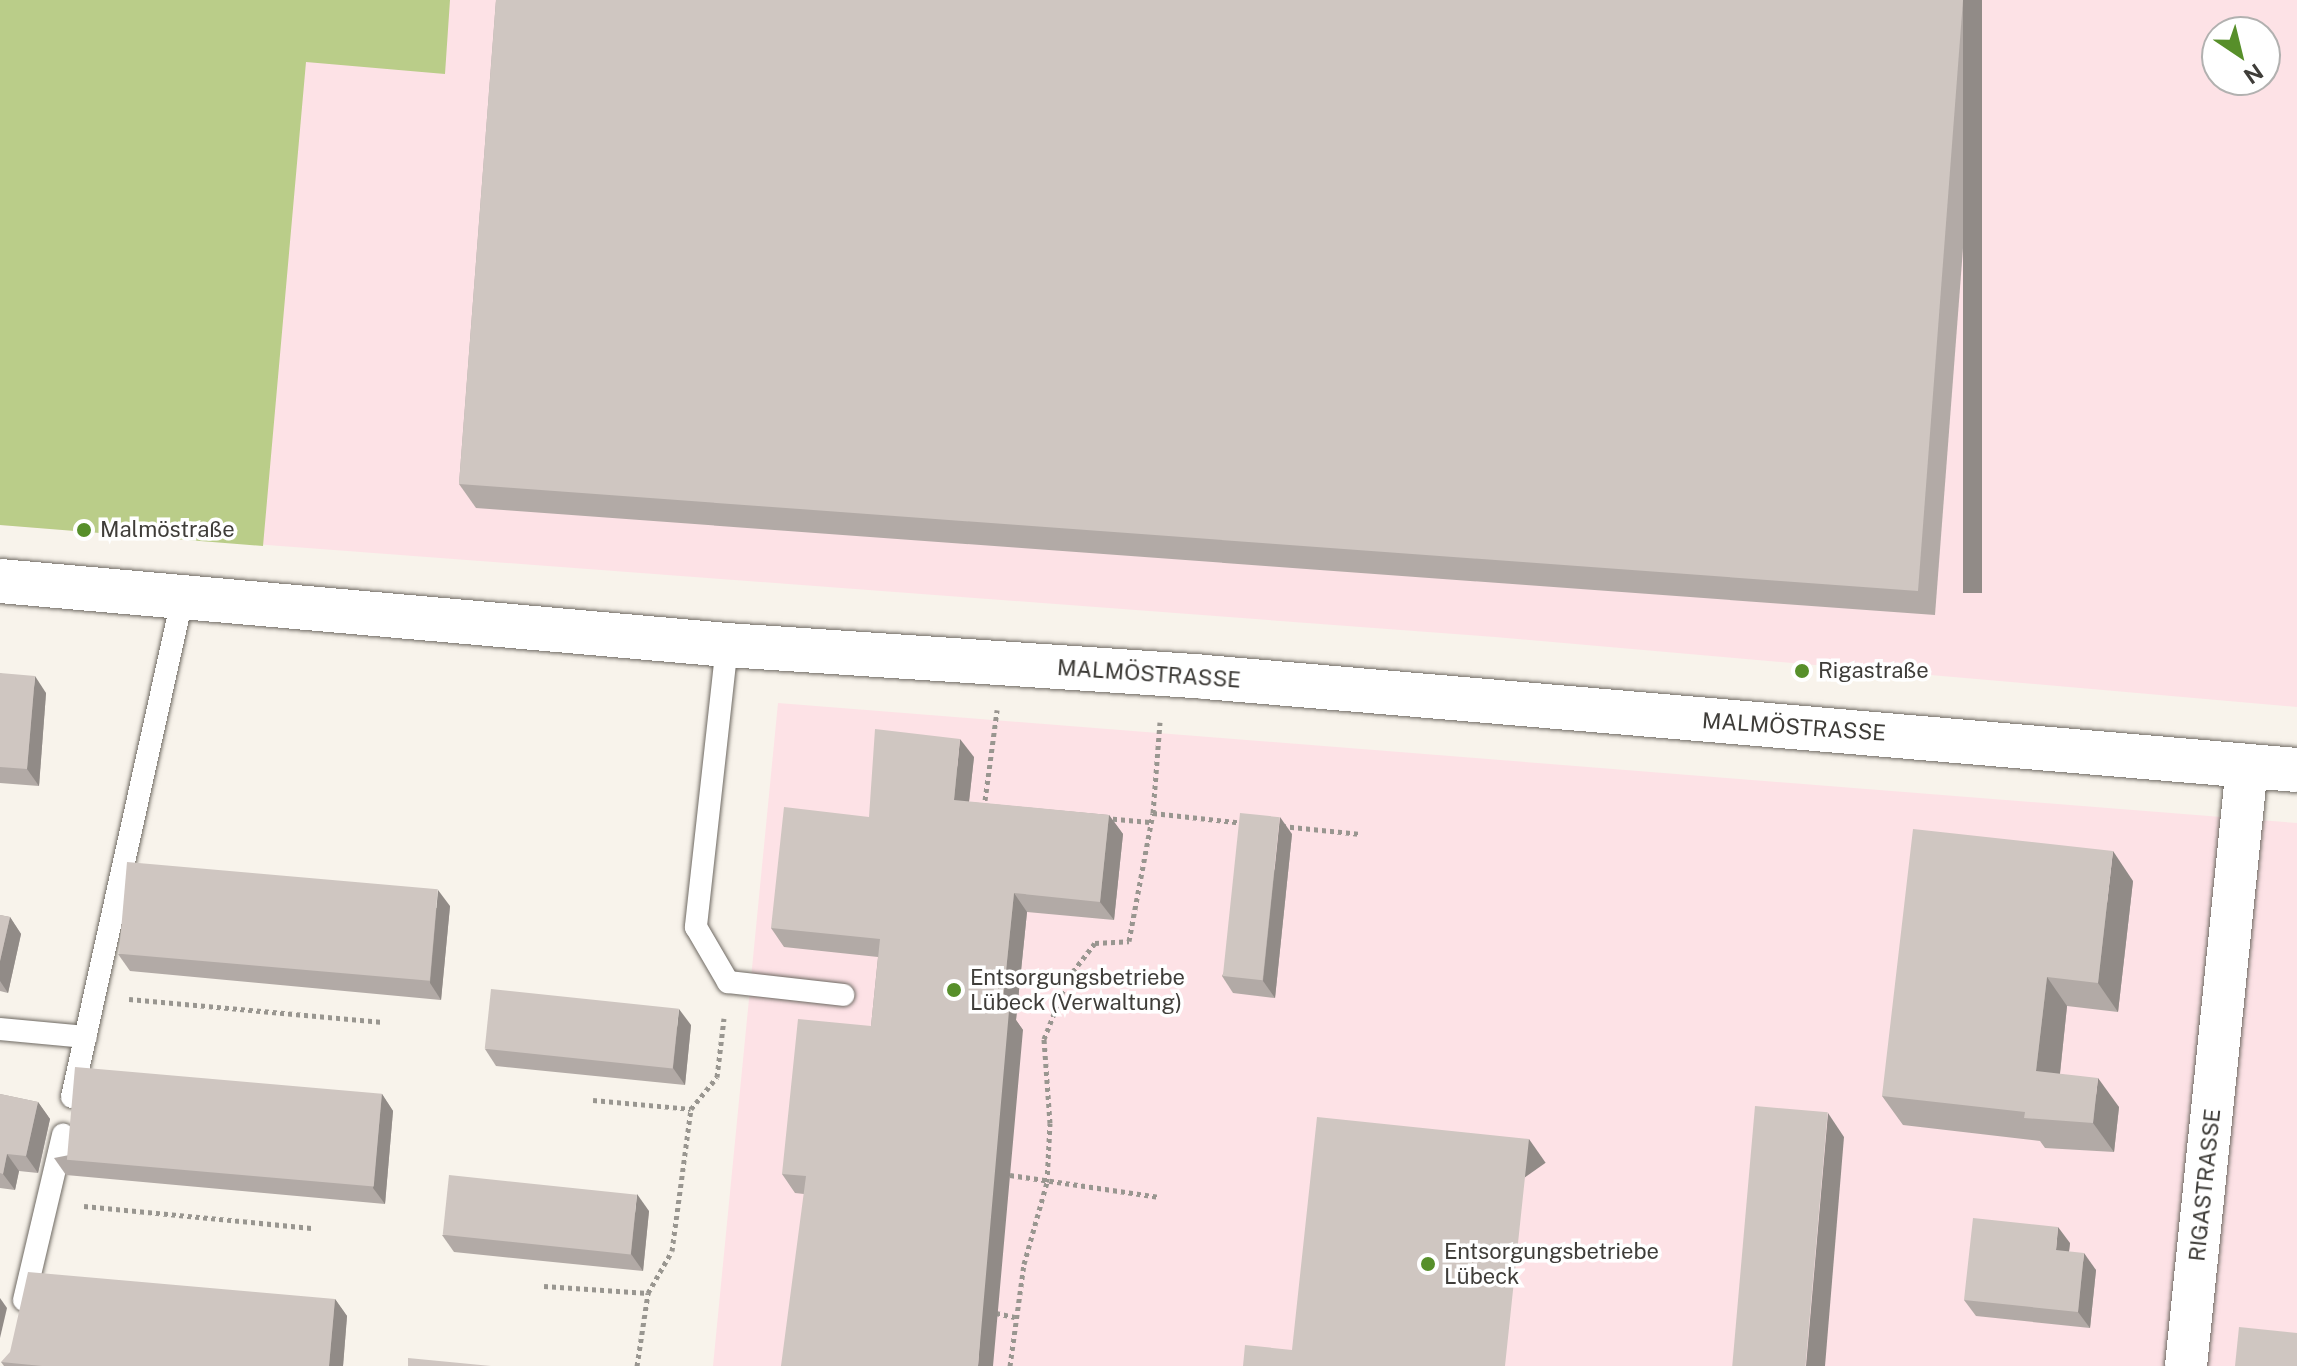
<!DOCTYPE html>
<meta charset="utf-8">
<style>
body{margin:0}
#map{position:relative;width:2297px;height:1366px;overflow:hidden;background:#f8f3eb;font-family:"Public Sans",sans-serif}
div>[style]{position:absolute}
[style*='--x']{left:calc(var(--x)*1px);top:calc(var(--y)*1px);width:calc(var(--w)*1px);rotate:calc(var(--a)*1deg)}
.industrial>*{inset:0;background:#fde2e6}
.green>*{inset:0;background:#bacd89}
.path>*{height:5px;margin-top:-2.5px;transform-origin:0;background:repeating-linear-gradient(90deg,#999690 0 4px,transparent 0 8px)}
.roads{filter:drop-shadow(0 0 2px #6e6962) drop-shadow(0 0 2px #6e6962)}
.lane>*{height:22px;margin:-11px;padding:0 11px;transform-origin:11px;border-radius:11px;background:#fff}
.street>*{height:42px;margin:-21px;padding:0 21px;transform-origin:21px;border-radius:21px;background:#fff}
.secondary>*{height:44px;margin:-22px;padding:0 22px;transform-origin:22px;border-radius:22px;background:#fff}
.wall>*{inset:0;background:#b2aaa6}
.shaded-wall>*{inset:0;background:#918b87;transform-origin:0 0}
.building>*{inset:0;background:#cfc6c1;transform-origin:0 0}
.dots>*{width:22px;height:22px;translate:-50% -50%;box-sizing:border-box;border:4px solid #fff;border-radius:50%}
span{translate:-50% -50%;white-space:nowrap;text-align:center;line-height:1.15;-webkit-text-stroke:7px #fff;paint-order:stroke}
.poi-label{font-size:22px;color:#3f3d39}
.left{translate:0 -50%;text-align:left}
.street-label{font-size:22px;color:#3f3d39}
.north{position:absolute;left:2201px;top:16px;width:80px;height:80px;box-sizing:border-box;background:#fff;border:2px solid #b2b1b0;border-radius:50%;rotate:145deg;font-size:22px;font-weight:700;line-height:32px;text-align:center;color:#3f3d39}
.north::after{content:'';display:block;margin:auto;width:28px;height:36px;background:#578f2a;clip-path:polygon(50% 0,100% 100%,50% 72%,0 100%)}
</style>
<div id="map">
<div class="industrial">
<i style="clip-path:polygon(evenodd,0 0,2297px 0,2297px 707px,1495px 637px,0 525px,0 0,2217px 32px,2265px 32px,2265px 80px,2217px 80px,2217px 32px)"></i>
<i style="clip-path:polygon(778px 703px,2297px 823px,2297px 1366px,713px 1366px)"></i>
</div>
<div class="green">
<i style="clip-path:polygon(0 0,450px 0,445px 74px,306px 62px,263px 546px,0 525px)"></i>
</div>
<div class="path">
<i style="--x:984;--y:808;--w:99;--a:-82.4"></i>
<i style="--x:1153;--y:813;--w:92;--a:6.3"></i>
<i style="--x:1105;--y:818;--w:45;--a:5.1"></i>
<i style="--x:1282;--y:826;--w:79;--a:5.8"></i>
<i style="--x:129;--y:999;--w:255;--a:5.2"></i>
<i style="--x:593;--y:1100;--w:98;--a:5.2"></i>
<i style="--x:1010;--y:1175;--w:151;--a:8.4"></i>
<i style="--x:84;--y:1206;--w:231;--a:5.5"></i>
<i style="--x:544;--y:1286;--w:104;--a:3.9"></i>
<i style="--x:996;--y:1313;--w:19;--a:12"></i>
<i style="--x:637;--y:1366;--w:74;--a:-81.4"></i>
<i style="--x:648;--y:1293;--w:48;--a:-60.3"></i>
<i style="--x:672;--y:1251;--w:143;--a:-82.4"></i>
<i style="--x:691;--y:1109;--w:41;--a:-50.9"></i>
<i style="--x:717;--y:1077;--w:59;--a:-83.2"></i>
<i style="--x:1010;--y:1366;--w:103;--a:-82.2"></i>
<i style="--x:1024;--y:1264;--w:85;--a:-74.3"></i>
<i style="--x:1047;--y:1182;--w:59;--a:-87.1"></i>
<i style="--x:1050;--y:1123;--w:84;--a:-94.1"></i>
<i style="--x:1044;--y:1039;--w:66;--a:-68.5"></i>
<i style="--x:1068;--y:978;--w:44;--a:-52.4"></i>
<i style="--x:1095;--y:943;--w:34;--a:-3"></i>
<i style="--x:1129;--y:941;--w:130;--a:-79.4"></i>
<i style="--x:1153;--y:813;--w:91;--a:-85.6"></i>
</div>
<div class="roads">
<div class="lane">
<i style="--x:727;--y:645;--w:284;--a:96.3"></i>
<i style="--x:696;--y:927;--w:64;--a:59.8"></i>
<i style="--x:728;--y:982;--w:116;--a:6.4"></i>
<i style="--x:0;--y:1029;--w:86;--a:5.3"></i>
<i style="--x:72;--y:1097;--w:514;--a:-77.53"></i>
<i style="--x:24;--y:1300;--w:170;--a:-76.7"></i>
</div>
<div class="street">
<i style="--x:2186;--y:1366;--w:604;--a:-84.2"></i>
</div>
<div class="secondary">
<i style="--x:0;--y:581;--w:730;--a:5.03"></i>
<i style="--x:727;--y:645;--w:479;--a:3.8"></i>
<i style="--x:1205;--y:677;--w:1096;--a:4.87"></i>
</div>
</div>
<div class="wall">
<i style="clip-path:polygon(496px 0,1982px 0,1935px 615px,476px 508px,459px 484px)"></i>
<i style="clip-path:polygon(0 673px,46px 693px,39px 786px,0 783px)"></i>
<i style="clip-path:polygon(974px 757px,969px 802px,1109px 815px,1123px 834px,1114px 920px,1027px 912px,1016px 1020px,1023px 1030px,804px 1194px,795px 1193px,782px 1174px,871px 1026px,878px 957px,784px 947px,771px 928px,869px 817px)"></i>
<i style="clip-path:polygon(1292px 834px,1275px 998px,1233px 993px,1222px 976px)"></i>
<i style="clip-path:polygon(2133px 881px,2118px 1012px,2067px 1006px,2060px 1074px,2119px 1107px,2114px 1152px,2045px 1148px,2040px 1141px,1903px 1125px,1882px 1096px)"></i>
<i style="clip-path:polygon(450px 906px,441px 1000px,130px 971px,118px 954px)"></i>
<i style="clip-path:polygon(0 915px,10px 917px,21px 934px,8px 993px,0 991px)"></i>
<i style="clip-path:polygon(691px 1025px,685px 1085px,496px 1066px,485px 1049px)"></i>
<i style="clip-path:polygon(0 1094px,38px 1102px,50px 1119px,38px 1173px,19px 1171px,15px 1190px,0 1188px)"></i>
<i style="clip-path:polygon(382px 1094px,393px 1111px,385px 1204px,66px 1175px,54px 1158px)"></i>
<i style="clip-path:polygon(649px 1211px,643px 1271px,454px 1252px,442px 1235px)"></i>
<i style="clip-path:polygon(2070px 1243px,2069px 1252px,2096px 1270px,2090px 1328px,1976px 1316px,1964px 1300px)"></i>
<i style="clip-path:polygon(335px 1299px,347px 1316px,343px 1366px,4px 1366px,1px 1362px)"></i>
</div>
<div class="shaded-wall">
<i style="left:1963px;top:0;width:19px;height:593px"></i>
<i style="clip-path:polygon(35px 676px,46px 693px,39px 786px,27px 769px)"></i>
<i style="clip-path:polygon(960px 739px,974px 757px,967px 819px,954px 800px)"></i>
<i style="clip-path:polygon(1109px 815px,1123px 834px,1114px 920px,1100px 902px)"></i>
<i style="clip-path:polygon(1280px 817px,1292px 834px,1275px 998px,1263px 981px)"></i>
<i style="clip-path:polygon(2113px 851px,2133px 881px,2118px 1012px,2098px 983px)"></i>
<i style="clip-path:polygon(438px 890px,450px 906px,441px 1000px,430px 983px)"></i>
<i style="clip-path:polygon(1014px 893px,1027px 912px,1016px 1020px,1023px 1030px,993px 1366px,978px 1366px,1002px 1010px)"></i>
<i style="clip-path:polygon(10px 917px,21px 934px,8px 993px,0 981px,0 961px)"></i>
<i style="clip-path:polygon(2047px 977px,2067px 1006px,2057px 1101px,2036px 1071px)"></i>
<i style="clip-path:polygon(679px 1009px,691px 1025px,685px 1085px,673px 1068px)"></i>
<i style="clip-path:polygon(2098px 1078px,2119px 1107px,2114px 1152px,2093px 1123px)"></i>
<i style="clip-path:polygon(382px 1094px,393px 1111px,385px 1204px,373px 1188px)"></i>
<i style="clip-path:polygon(38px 1102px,50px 1119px,38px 1173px,26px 1156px)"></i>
<i style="clip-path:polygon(1828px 1113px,1844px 1137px,1825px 1366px,1806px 1366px)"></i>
<i style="left:1529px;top:1139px;width:29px;height:228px;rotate:55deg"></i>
<i style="clip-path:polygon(7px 1154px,19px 1171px,15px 1190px,3px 1174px)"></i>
<i style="clip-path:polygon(637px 1194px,649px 1211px,643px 1271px,631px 1254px)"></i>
<i style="clip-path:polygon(2058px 1227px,2070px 1243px,2067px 1267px,2056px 1250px)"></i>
<i style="clip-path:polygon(2084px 1253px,2096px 1270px,2090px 1328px,2078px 1312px)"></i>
<i style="clip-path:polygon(0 1298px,7px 1308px,0 1338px)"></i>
<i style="clip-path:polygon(335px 1299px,347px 1316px,343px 1366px,329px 1366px)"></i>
</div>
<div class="building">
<i style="clip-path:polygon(496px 0,1963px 0,1918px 591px,459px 484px)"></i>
<i style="clip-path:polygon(0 673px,35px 676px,27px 769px,0 767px)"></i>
<i style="clip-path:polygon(875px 729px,960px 739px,954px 800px,1109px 815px,1100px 902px,1014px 893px,1002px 1010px,1009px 1011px,978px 1366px,781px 1366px,806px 1176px,782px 1174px,798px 1019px,871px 1026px,880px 939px,771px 928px,784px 807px,869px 817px)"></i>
<i style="left:1240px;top:813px;width:40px;height:164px;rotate:6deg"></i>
<i style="clip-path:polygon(1913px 829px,2113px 851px,2098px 983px,2047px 977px,2036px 1071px,2098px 1078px,2093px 1123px,2024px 1118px,2025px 1112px,1882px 1096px)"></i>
<i style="left:127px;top:862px;width:312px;height:92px;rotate:5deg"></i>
<i style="clip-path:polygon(0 915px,10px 917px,0 961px)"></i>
<i style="left:491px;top:989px;width:189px;height:60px;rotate:6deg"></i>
<i style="left:75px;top:1067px;width:308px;height:93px;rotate:5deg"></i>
<i style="clip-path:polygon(0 1094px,38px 1102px,26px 1156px,7px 1154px,3px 1174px,0 1173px)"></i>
<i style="left:1755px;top:1106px;width:73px;height:262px;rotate:5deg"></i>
<i style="clip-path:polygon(1317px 1117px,1529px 1139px,1505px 1366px,1243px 1366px,1245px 1345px,1292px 1350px)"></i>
<i style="left:449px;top:1175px;width:189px;height:60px;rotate:6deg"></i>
<i style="clip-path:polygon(1973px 1218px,2058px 1227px,2056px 1250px,2084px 1253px,2078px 1312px,1964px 1300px)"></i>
<i style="clip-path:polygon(28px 1272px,335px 1299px,329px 1366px,42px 1366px,1px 1362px,10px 1352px)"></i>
<i style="clip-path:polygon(2239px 1327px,2297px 1333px,2297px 1366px,2235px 1366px)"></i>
<i style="clip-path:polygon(408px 1358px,491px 1366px,408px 1366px)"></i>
</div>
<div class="dots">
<i style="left:84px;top:530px;background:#578f2a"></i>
<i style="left:1802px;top:671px;background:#578f2a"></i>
<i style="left:954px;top:990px;background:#578f2a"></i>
<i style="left:1428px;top:1264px;background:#578f2a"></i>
</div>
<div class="poi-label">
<span class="left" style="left:100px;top:530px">Malmöstraße</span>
<span class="left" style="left:1818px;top:671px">Rigastraße</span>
<span class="left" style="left:970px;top:990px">Entsorgungsbetriebe<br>Lübeck (Verwaltung)</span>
<span class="left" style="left:1444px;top:1264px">Entsorgungsbetriebe<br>Lübeck</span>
</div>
<div class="street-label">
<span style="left:1149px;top:674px;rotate:4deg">MALMÖSTRASSE</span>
<span style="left:1794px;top:727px;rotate:4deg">MALMÖSTRASSE</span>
<span style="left:2205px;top:1185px;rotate:-84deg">RIGASTRASSE</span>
</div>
<div class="north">N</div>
</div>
